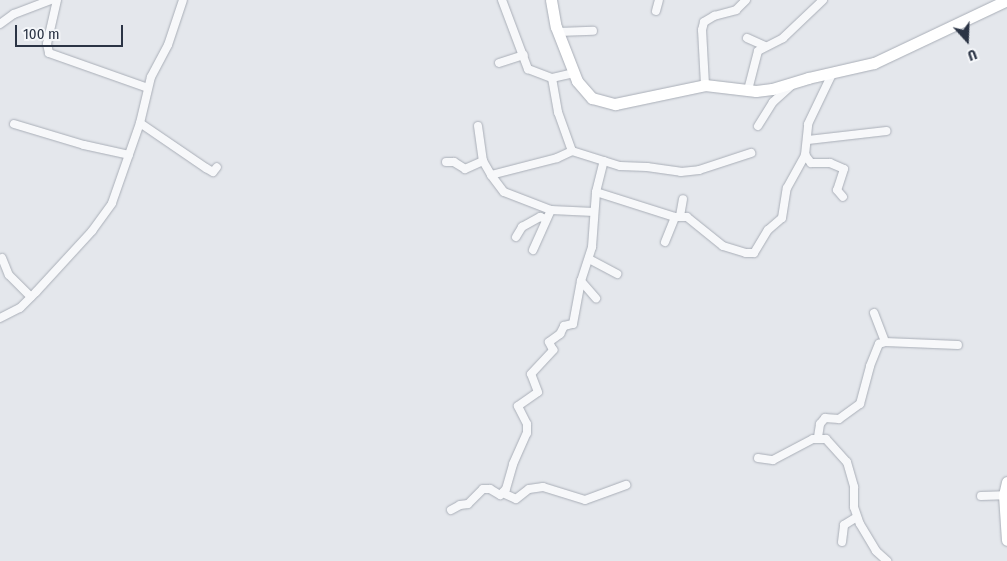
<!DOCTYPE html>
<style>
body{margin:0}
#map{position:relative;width:1007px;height:561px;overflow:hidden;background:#e4e7ec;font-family:"Fira Sans Condensed",sans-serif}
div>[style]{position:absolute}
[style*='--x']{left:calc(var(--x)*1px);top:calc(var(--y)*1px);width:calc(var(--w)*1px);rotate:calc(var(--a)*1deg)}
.roads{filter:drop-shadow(0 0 1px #a9aeb7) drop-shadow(0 0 1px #a9aeb7)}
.street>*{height:8px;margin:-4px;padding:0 4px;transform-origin:4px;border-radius:4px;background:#f7f8fa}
.secondary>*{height:11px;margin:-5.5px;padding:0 5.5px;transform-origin:5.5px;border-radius:5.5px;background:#fff}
span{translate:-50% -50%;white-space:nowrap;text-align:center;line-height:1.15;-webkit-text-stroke:4px #f4f6f9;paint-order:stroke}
.north{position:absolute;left:942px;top:15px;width:50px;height:50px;-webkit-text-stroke:4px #f4f6f9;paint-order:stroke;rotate:160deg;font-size:14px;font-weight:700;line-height:20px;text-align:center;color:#2b3445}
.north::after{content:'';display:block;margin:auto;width:18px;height:22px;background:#2b3445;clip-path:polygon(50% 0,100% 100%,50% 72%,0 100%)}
.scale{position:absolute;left:15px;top:25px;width:108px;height:22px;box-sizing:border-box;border:2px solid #2b3445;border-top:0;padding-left:6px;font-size:15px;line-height:18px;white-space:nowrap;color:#2b3445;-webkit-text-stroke:4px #f4f6f9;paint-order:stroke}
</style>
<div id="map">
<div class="roads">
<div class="street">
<i style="--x:57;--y:0;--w:45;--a:102.8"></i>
<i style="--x:47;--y:44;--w:9;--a:77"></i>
<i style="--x:49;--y:53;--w:105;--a:19.5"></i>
<i style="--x:502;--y:0;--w:74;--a:69.4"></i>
<i style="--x:528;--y:69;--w:26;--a:21"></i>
<i style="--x:656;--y:11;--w:11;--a:-75"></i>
<i style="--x:0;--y:24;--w:17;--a:-36"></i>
<i style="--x:14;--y:14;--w:40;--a:-21"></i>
<i style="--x:558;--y:32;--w:35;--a:-2"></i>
<i style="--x:747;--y:38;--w:20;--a:24"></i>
<i style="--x:499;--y:63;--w:26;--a:-18"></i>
<i style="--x:574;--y:73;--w:23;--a:167"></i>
<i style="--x:552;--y:78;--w:35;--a:80"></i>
<i style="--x:558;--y:112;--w:41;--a:70.3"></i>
<i style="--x:572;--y:151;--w:50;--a:17.4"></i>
<i style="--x:620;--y:166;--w:27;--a:2"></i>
<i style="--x:647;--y:167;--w:34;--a:8"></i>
<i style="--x:681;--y:172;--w:18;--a:-6"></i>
<i style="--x:699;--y:170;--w:55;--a:-18.1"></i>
<i style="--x:705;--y:85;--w:55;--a:-93.1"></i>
<i style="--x:702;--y:30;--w:8;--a:-76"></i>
<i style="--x:704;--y:22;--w:12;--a:-31"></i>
<i style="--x:714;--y:16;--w:23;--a:-15"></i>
<i style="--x:736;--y:10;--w:14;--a:-45"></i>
<i style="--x:748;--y:90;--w:40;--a:-75.6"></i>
<i style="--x:758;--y:51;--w:28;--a:-27"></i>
<i style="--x:783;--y:38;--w:55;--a:-43.5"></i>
<i style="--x:140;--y:123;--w:80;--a:34.3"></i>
<i style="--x:206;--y:168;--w:8;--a:30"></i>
<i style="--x:213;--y:172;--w:6;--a:-51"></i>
<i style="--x:14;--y:124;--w:73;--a:16.7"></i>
<i style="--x:84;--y:145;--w:46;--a:12.5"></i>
<i style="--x:478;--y:126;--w:35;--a:82"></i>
<i style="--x:483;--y:161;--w:16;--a:60"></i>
<i style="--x:491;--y:175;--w:68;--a:-14.4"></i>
<i style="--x:557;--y:158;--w:17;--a:-25"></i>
<i style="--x:758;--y:126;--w:28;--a:-58"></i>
<i style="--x:773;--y:102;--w:25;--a:-42"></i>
<i style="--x:808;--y:140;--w:79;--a:-6.6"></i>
<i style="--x:805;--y:155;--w:10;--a:53"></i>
<i style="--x:811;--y:163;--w:19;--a:0"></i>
<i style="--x:830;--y:163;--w:15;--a:23"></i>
<i style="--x:844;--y:169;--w:22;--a:108"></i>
<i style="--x:837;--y:190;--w:9;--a:49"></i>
<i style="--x:446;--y:162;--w:8;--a:0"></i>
<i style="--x:454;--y:162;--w:13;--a:32"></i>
<i style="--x:465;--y:169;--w:20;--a:-24"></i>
<i style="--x:491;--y:175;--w:21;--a:53"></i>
<i style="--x:504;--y:192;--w:50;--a:21"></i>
<i style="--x:596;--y:192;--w:83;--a:17.6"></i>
<i style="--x:675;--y:217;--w:12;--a:0"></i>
<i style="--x:687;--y:217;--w:46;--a:38.9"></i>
<i style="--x:723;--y:246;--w:24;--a:17"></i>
<i style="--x:746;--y:253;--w:8;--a:0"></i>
<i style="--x:754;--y:253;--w:27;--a:-59"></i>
<i style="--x:768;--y:230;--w:18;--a:-41"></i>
<i style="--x:782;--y:218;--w:30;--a:-81"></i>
<i style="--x:787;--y:188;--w:38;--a:-61"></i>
<i style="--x:805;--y:155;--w:31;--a:-84"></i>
<i style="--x:808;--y:124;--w:55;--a:-64.4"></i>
<i style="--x:680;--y:216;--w:17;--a:-80"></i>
<i style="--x:516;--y:237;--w:12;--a:-59"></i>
<i style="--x:522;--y:227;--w:21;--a:-29"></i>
<i style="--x:540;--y:217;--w:6;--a:18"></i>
<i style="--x:665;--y:242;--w:27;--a:-68"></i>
<i style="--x:533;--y:250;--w:44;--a:-65.8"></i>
<i style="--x:551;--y:210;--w:43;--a:2.7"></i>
<i style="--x:2;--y:258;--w:18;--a:68"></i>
<i style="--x:9;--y:275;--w:31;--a:45"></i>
<i style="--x:589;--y:259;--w:32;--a:28"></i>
<i style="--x:581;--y:281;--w:23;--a:49"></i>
<i style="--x:874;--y:313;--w:31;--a:69"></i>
<i style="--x:0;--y:318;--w:22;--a:-27"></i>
<i style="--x:20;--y:308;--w:23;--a:-45"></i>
<i style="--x:36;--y:292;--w:83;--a:-47.4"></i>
<i style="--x:92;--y:231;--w:34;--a:-54"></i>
<i style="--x:112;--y:203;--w:85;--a:-70.7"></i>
<i style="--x:140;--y:123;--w:47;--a:-76.6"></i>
<i style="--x:151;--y:77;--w:36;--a:-62"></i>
<i style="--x:168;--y:45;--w:47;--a:-71.6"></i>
<i style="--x:818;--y:437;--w:13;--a:-81"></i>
<i style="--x:820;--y:424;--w:8;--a:-50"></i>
<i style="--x:825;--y:418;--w:14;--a:4"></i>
<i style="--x:839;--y:419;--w:26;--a:-36"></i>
<i style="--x:860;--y:404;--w:39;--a:-75"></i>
<i style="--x:870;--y:366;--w:24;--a:-68"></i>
<i style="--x:879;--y:344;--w:6;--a:-18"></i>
<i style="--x:885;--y:342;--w:73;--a:2.4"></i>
<i style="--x:758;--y:458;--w:15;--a:8"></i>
<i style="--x:773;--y:460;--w:45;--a:-27.7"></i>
<i style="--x:813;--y:439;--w:13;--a:0"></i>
<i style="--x:826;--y:439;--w:31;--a:48"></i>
<i style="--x:847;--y:462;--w:26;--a:74"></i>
<i style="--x:854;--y:487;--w:20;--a:90"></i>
<i style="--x:854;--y:507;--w:18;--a:71"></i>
<i style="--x:860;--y:524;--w:31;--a:59"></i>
<i style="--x:876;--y:551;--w:15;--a:42"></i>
<i style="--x:503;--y:493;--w:14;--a:25"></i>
<i style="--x:516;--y:499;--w:16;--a:-38"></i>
<i style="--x:529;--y:489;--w:14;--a:-8"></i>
<i style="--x:543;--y:487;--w:44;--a:17.2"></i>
<i style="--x:585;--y:500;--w:44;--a:-20.1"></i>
<i style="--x:981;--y:496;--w:23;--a:-2"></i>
<i style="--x:451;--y:510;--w:10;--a:-29"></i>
<i style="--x:460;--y:505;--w:8;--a:-7"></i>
<i style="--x:468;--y:504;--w:21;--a:-45"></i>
<i style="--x:483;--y:489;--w:7;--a:0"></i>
<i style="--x:490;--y:489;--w:12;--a:31"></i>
<i style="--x:500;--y:495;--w:8;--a:-45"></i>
<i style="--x:506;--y:489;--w:26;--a:-74"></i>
<i style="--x:513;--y:464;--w:34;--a:-66"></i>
<i style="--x:527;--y:433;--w:9;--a:-90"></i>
<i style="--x:527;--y:424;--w:20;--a:-117"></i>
<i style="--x:518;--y:406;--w:24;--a:-35"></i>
<i style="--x:538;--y:392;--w:19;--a:-111"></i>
<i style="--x:531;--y:374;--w:33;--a:-47"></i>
<i style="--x:553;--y:350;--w:9;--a:-117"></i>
<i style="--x:549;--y:342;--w:14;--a:-36"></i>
<i style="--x:560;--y:334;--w:9;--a:-63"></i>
<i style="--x:564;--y:326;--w:9;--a:-13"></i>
<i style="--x:573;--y:324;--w:44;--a:-79.5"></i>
<i style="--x:581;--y:281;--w:36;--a:-72"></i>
<i style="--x:592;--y:247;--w:55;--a:-85.8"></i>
<i style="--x:596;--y:192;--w:32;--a:-76"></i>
<i style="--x:842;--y:542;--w:17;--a:-83"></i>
<i style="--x:844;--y:525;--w:15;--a:-32"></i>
</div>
<div class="secondary">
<i style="--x:551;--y:0;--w:27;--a:80"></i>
<i style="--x:556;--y:27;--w:58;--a:68.7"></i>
<i style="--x:577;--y:81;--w:23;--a:49"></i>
<i style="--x:592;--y:98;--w:24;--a:15"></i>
<i style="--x:615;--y:104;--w:92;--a:-11.9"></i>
<i style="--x:705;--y:85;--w:51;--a:6.7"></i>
<i style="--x:756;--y:91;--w:16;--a:-7"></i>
<i style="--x:772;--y:89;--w:38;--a:-17"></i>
<i style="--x:808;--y:78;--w:68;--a:-12.8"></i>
<i style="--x:874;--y:63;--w:147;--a:-25.3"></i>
<i style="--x:1007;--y:482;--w:13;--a:103"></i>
<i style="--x:1004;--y:495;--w:45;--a:86.2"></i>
</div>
</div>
<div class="north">U</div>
<div class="scale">100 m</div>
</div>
